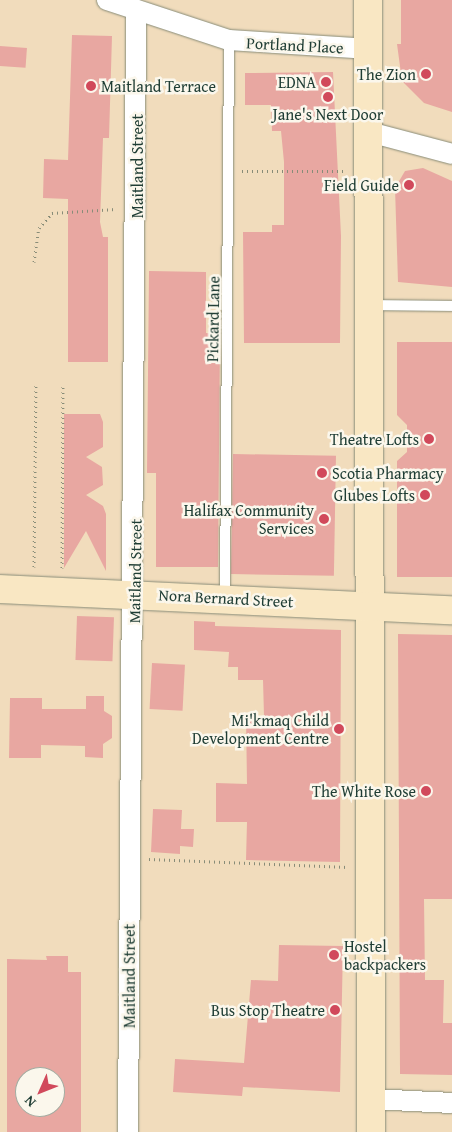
<!DOCTYPE html>
<style>
body{margin:0}
#map{position:relative;width:452px;height:1132px;overflow:hidden;background:#f1dcbc;font-family:"Gentium Book Plus",serif}
div>[style]{position:absolute}
[style*='--x']{left:calc(var(--x)*1px);top:calc(var(--y)*1px);width:calc(var(--w)*1px);rotate:calc(var(--a)*1deg)}
.building>*{inset:0;background:#e8a7a1;transform-origin:0 0}
.path>*{height:3px;margin-top:-1.5px;transform-origin:0;background:repeating-linear-gradient(90deg,#888c78 0 1px,transparent 0 5px)}
.roads{filter:drop-shadow(0 0 1px #888c78) drop-shadow(0 0 1px #888c78)}
.lane>*{height:10px;margin:-5px;padding:0 5px;transform-origin:5px;border-radius:5px;background:#fff}
.street>*{height:20px;margin:-10px;padding:0 10px;transform-origin:10px;border-radius:10px;background:#fff}
.secondary>*{height:28px;margin:-14px;padding:0 14px;transform-origin:14px;border-radius:14px;background:#f9e7c3}
.dots>*{width:14px;height:14px;translate:-50% -50%;box-sizing:border-box;border:2px solid #fbf7ec;border-radius:50%}
span{translate:-50% -50%;white-space:nowrap;text-align:center;line-height:1.15;-webkit-text-stroke:5px #fbf7ec;paint-order:stroke}
.street-label{font-size:16px;color:#1f3d34}
.poi-label{font-size:16px;color:#1f3d34}
.right{translate:-100% -50%;text-align:right}
.left{translate:0 -50%;text-align:left}
.north{position:absolute;left:15px;top:1067px;width:50px;height:50px;box-sizing:border-box;background:#fbf7ec;border:1px solid #a3ada2;border-radius:50%;rotate:226deg;font-size:14px;font-weight:700;line-height:20px;text-align:center;color:#1f3d34}
.north::after{content:'';display:block;margin:auto;width:18px;height:22px;background:#d1495b;clip-path:polygon(50% 0,100% 100%,50% 72%,0 100%)}
</style>
<div id="map">
<div class="building">
<i style="clip-path:polygon(401px 0,452px 0,452px 112px,424px 103px,402px 81px,397px 44px,401px 44px)"></i>
<i style="clip-path:polygon(72px 35px,112px 36px,109px 138px,103px 138px,100px 222px,103px 237px,108px 237px,108px 362px,68px 362px,68px 199px,43px 198px,44px 159px,68px 160px)"></i>
<i style="left:0;top:46px;width:27px;height:20px;rotate:4deg"></i>
<i style="clip-path:polygon(333px 72px,341px 236px,340px 343px,244px 343px,243px 232px,272px 232px,272px 225px,284px 225px,284px 162px,281px 131px,272px 131px,271px 105px,245px 105px,245px 73px)"></i>
<i style="clip-path:polygon(423px 168px,452px 181px,452px 287px,398px 282px,395px 188px,405px 171px)"></i>
<i style="clip-path:polygon(149px 271px,206px 272px,206px 333px,220px 334px,218px 567px,156px 567px,156px 473px,147px 473px)"></i>
<i style="clip-path:polygon(397px 342px,452px 342px,452px 577px,397px 577px,397px 461px,407px 452px,407px 425px,397px 415px)"></i>
<i style="clip-path:polygon(64px 414px,100px 414px,103px 422px,103px 447px,86px 457px,102px 467px,103px 485px,86px 495px,103px 506px,106px 514px,106px 571px,86px 531px,64px 568px)"></i>
<i style="left:233px;top:454px;width:103px;height:120px;rotate:1deg"></i>
<i style="left:77px;top:616px;width:37px;height:44px;rotate:2deg"></i>
<i style="clip-path:polygon(194px 621px,215px 622px,215px 626px,341px 630px,340px 862px,246px 860px,247px 822px,216px 822px,216px 783px,247px 784px,246px 716px,264px 716px,263px 680px,238px 680px,238px 667px,228px 667px,229px 652px,194px 650px)"></i>
<i style="clip-path:polygon(398px 634px,452px 635px,452px 899px,424px 899px,425px 980px,444px 980px,443px 1023px,452px 1023px,452px 1075px,400px 1074px)"></i>
<i style="left:152px;top:663px;width:33px;height:46px;rotate:3deg"></i>
<i style="clip-path:polygon(86px 696px,104px 696px,104px 711px,112px 716px,112px 738px,103px 744px,103px 758px,85px 757px,85px 746px,41px 745px,41px 758px,9px 758px,10px 698px,42px 698px,42px 709px,86px 709px)"></i>
<i style="clip-path:polygon(153px 809px,182px 810px,181px 829px,194px 829px,193px 847px,180px 846px,180px 854px,151px 852px)"></i>
<i style="clip-path:polygon(279px 945px,343px 946px,340px 1092px,243px 1087px,242px 1096px,173px 1092px,175px 1059px,244px 1063px,251px 980px,278px 981px)"></i>
<i style="clip-path:polygon(evenodd,46px 956px,68px 956px,68px 972px,81px 972px,81px 1132px,7px 1132px,7px 959px,47px 960px,46px 956px,25px 1077px,55px 1077px,55px 1107px,25px 1107px,25px 1077px)"></i>
</div>
<div class="path">
<i style="--x:242;--y:171;--w:104;--a:0"></i>
<i style="--x:34;--y:262;--w:34;--a:-82"></i>
<i style="--x:39;--y:228;--w:20;--a:-49"></i>
<i style="--x:52;--y:213;--w:64;--a:-3.6"></i>
<i style="--x:34;--y:567;--w:183;--a:-89.4"></i>
<i style="--x:62;--y:568;--w:184;--a:-89.7"></i>
<i style="--x:149;--y:859;--w:199;--a:2.3"></i>
</div>
<div class="roads">
<div class="lane">
<i style="--x:372;--y:305;--w:80;--a:0.7"></i>
<i style="--x:225;--y:598;--w:558;--a:-89.59"></i>
</div>
<div class="street">
<i style="--x:107;--y:0;--w:128;--a:18.2"></i>
<i style="--x:229;--y:40;--w:141;--a:3.7"></i>
<i style="--x:369;--y:132;--w:86;--a:14.8"></i>
<i style="--x:371;--y:1099;--w:81;--a:2.8"></i>
<i style="--x:128;--y:1132;--w:1122;--a:-89.59"></i>
</div>
<div class="secondary">
<i style="--x:368;--y:0;--w:1132;--a:89.85"></i>
<i style="--x:0;--y:589;--w:452;--a:2.7"></i>
</div>
</div>
<div class="dots">
<i style="left:426px;top:74px;background:#d1495b"></i>
<i style="left:326px;top:82px;background:#d1495b"></i>
<i style="left:91px;top:86px;background:#d1495b"></i>
<i style="left:328px;top:97px;background:#d1495b"></i>
<i style="left:409px;top:185px;background:#d1495b"></i>
<i style="left:429px;top:439px;background:#d1495b"></i>
<i style="left:322px;top:473px;background:#d1495b"></i>
<i style="left:425px;top:495px;background:#d1495b"></i>
<i style="left:324px;top:519px;background:#d1495b"></i>
<i style="left:339px;top:729px;background:#d1495b"></i>
<i style="left:426px;top:791px;background:#d1495b"></i>
<i style="left:334px;top:955px;background:#d1495b"></i>
<i style="left:335px;top:1010px;background:#d1495b"></i>
</div>
<div class="street-label">
<span style="left:295px;top:45px;rotate:3deg">Portland Place</span>
<span style="left:137px;top:166px;rotate:-90deg">Maitland Street</span>
<span style="left:213px;top:319px;rotate:-89deg">Pickard Lane</span>
<span style="left:135px;top:571px;rotate:-89deg">Maitland Street</span>
<span style="left:226px;top:598px;rotate:3deg">Nora Bernard Street</span>
<span style="left:129px;top:976px;rotate:-90deg">Maitland Street</span>
</div>
<div class="poi-label">
<span class="right" style="left:416px;top:74px">The Zion</span>
<span class="right" style="left:316px;top:82px">EDNA</span>
<span class="left" style="left:101px;top:86px">Maitland Terrace</span>
<span style="left:328px;top:114px">Jane's Next Door</span>
<span class="right" style="left:399px;top:185px">Field Guide</span>
<span class="right" style="left:419px;top:439px">Theatre Lofts</span>
<span class="left" style="left:332px;top:473px">Scotia Pharmacy</span>
<span class="right" style="left:415px;top:495px">Glubes Lofts</span>
<span class="right" style="left:314px;top:519px">Halifax Community<br>Services</span>
<span class="right" style="left:329px;top:729px">Mi'kmaq Child<br>Development Centre</span>
<span class="right" style="left:416px;top:791px">The White Rose</span>
<span class="left" style="left:344px;top:955px">Hostel<br>backpackers</span>
<span class="right" style="left:325px;top:1010px">Bus Stop Theatre</span>
</div>
<div class="north">N</div>
</div>
